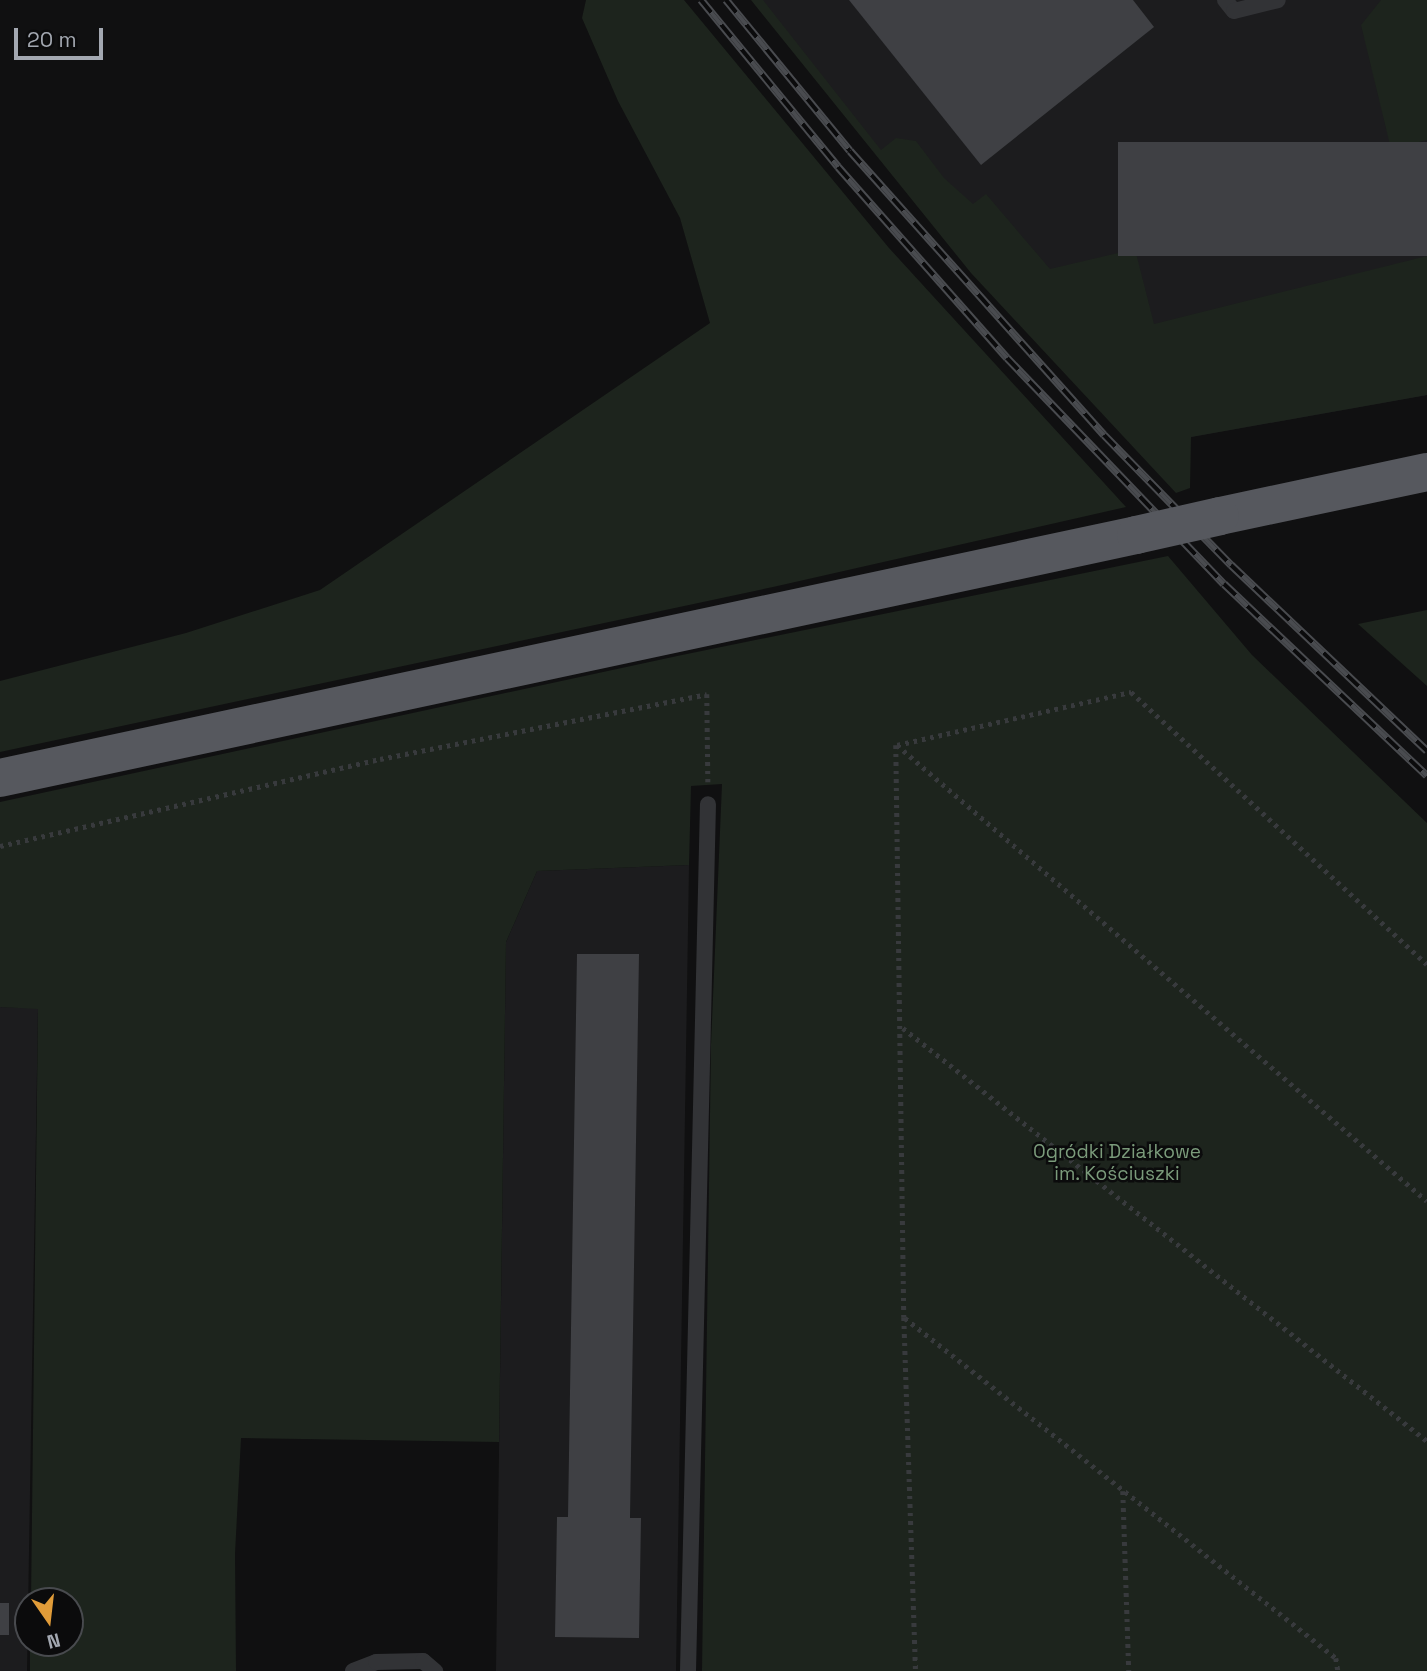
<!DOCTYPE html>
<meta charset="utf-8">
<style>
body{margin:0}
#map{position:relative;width:1427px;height:1671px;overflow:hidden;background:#101011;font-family:"Space Grotesk",sans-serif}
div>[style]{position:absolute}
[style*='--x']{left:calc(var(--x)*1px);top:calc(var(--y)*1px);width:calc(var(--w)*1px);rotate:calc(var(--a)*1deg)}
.built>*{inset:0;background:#1c1c1e}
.green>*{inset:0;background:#1d241d}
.building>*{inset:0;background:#3f4044;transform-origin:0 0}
.path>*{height:4.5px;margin-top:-2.25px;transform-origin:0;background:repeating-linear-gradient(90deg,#383a3d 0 3.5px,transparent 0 8.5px)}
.service>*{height:16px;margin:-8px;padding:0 8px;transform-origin:8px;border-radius:8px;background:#323336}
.trunk>*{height:38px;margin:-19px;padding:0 19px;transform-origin:19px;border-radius:19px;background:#56585e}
.rail>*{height:8px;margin-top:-4px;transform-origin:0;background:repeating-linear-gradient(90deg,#0b0b0c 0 16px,#494b4f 0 32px);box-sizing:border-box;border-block:2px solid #494b4f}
.trunk-bridge>*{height:38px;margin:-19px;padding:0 19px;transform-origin:19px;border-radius:19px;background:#56585e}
span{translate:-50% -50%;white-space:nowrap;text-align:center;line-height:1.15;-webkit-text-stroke:5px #0b0b0c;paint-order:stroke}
.park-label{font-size:19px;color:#7b9b7b}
.north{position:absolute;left:14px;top:1587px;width:70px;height:70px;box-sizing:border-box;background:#0b0b0c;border:2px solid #484a4e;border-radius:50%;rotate:166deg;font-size:19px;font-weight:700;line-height:28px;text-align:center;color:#a3a8b1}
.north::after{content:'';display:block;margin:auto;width:24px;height:32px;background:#e19c39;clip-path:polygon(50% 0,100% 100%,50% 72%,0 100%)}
.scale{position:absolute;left:14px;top:28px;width:89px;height:32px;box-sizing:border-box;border:4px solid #a3a8b1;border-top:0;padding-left:9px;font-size:21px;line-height:24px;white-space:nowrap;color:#a3a8b1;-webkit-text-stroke:5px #0b0b0c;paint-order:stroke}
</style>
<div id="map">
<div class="built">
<i style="clip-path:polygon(761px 0,1427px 0,1427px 395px,1191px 437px,973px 208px,881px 152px)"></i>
<i style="clip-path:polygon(689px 865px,676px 1671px,496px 1671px,506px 942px,537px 871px)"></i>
<i style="clip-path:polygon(0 1007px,38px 1008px,27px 1671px,0 1671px)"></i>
</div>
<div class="green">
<i style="clip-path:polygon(586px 0,684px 0,889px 248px,1126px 507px,773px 587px,0 752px,0 681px,186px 633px,320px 590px,710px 323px,680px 218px,618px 101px,582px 18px)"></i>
<i style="clip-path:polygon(751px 0,763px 0,881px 150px,896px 138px,916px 141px,944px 178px,973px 204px,986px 194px,1050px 269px,1135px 249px,1154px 324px,1427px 256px,1427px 395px,1191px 437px,1190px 488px,1176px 493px,971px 273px)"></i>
<i style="clip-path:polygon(1381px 0,1427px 0,1427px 140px,1391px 149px,1361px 25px)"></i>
<i style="clip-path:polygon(1168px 556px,1252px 655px,1427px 823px,1427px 1671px,702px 1671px,711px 1045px,722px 784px,691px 786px,689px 865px,537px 871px,506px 942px,499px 1442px,241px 1438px,235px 1554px,236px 1671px,30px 1671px,30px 1643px,70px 1643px,70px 1601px,31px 1601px,38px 1009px,0 1007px,0 802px,682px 655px)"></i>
<i style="clip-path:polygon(1427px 610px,1427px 686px,1358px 624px)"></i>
</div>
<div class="building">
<i style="clip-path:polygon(849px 0,1133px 0,1154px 27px,981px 165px)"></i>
<i style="left:1427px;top:142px;width:114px;height:309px;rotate:90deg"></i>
<i style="clip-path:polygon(577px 954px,639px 954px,630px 1518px,641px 1518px,639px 1638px,555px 1637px,557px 1517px,568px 1517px)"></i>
<i style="left:0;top:1603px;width:9px;height:32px"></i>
</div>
<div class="path">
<i style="--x:896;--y:745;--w:572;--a:89.2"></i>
<i style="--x:904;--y:1317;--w:354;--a:88.1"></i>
<i style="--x:897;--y:745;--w:699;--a:40.71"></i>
<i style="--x:897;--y:745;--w:240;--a:-12.8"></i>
<i style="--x:1131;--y:692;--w:402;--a:42.6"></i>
<i style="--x:0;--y:846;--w:390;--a:-12.9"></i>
<i style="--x:380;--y:759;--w:333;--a:-11.2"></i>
<i style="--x:707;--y:694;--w:88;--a:89.3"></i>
<i style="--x:903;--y:1028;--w:667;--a:38.24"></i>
<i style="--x:905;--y:1318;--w:549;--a:38.27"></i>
<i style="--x:1336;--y:1658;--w:13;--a:81"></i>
<i style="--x:1123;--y:1491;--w:180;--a:88.1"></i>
</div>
<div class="service">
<i style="--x:1225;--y:0;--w:14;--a:51"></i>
<i style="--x:1234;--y:11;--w:45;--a:-14"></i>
<i style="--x:353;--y:1671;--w:25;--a:-21"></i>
<i style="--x:376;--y:1662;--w:47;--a:-1.2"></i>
<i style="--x:423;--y:1661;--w:16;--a:40"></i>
<i style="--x:688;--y:1671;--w:867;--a:-88.68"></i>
</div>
<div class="trunk">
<i style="--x:1220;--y:516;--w:212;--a:-12"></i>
<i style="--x:0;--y:778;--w:1162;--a:-12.07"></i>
</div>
<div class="rail">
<i style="--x:701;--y:0;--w:216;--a:50.6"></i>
<i style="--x:838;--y:167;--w:255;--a:48.5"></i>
<i style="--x:1007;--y:358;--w:313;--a:46.2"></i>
<i style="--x:1224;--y:584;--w:279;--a:43.4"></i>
<i style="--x:726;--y:0;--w:195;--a:50.6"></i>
<i style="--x:850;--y:151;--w:381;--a:48.2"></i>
<i style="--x:1104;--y:435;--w:182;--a:45.7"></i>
<i style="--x:1231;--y:565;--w:270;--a:43.5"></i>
</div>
<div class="trunk-bridge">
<i style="--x:1136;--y:535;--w:86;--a:-12.7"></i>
</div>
<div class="park-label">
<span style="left:1117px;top:1163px">Ogródki Działkowe<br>im. Kościuszki</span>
</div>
<div class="north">N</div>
<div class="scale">20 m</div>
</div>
